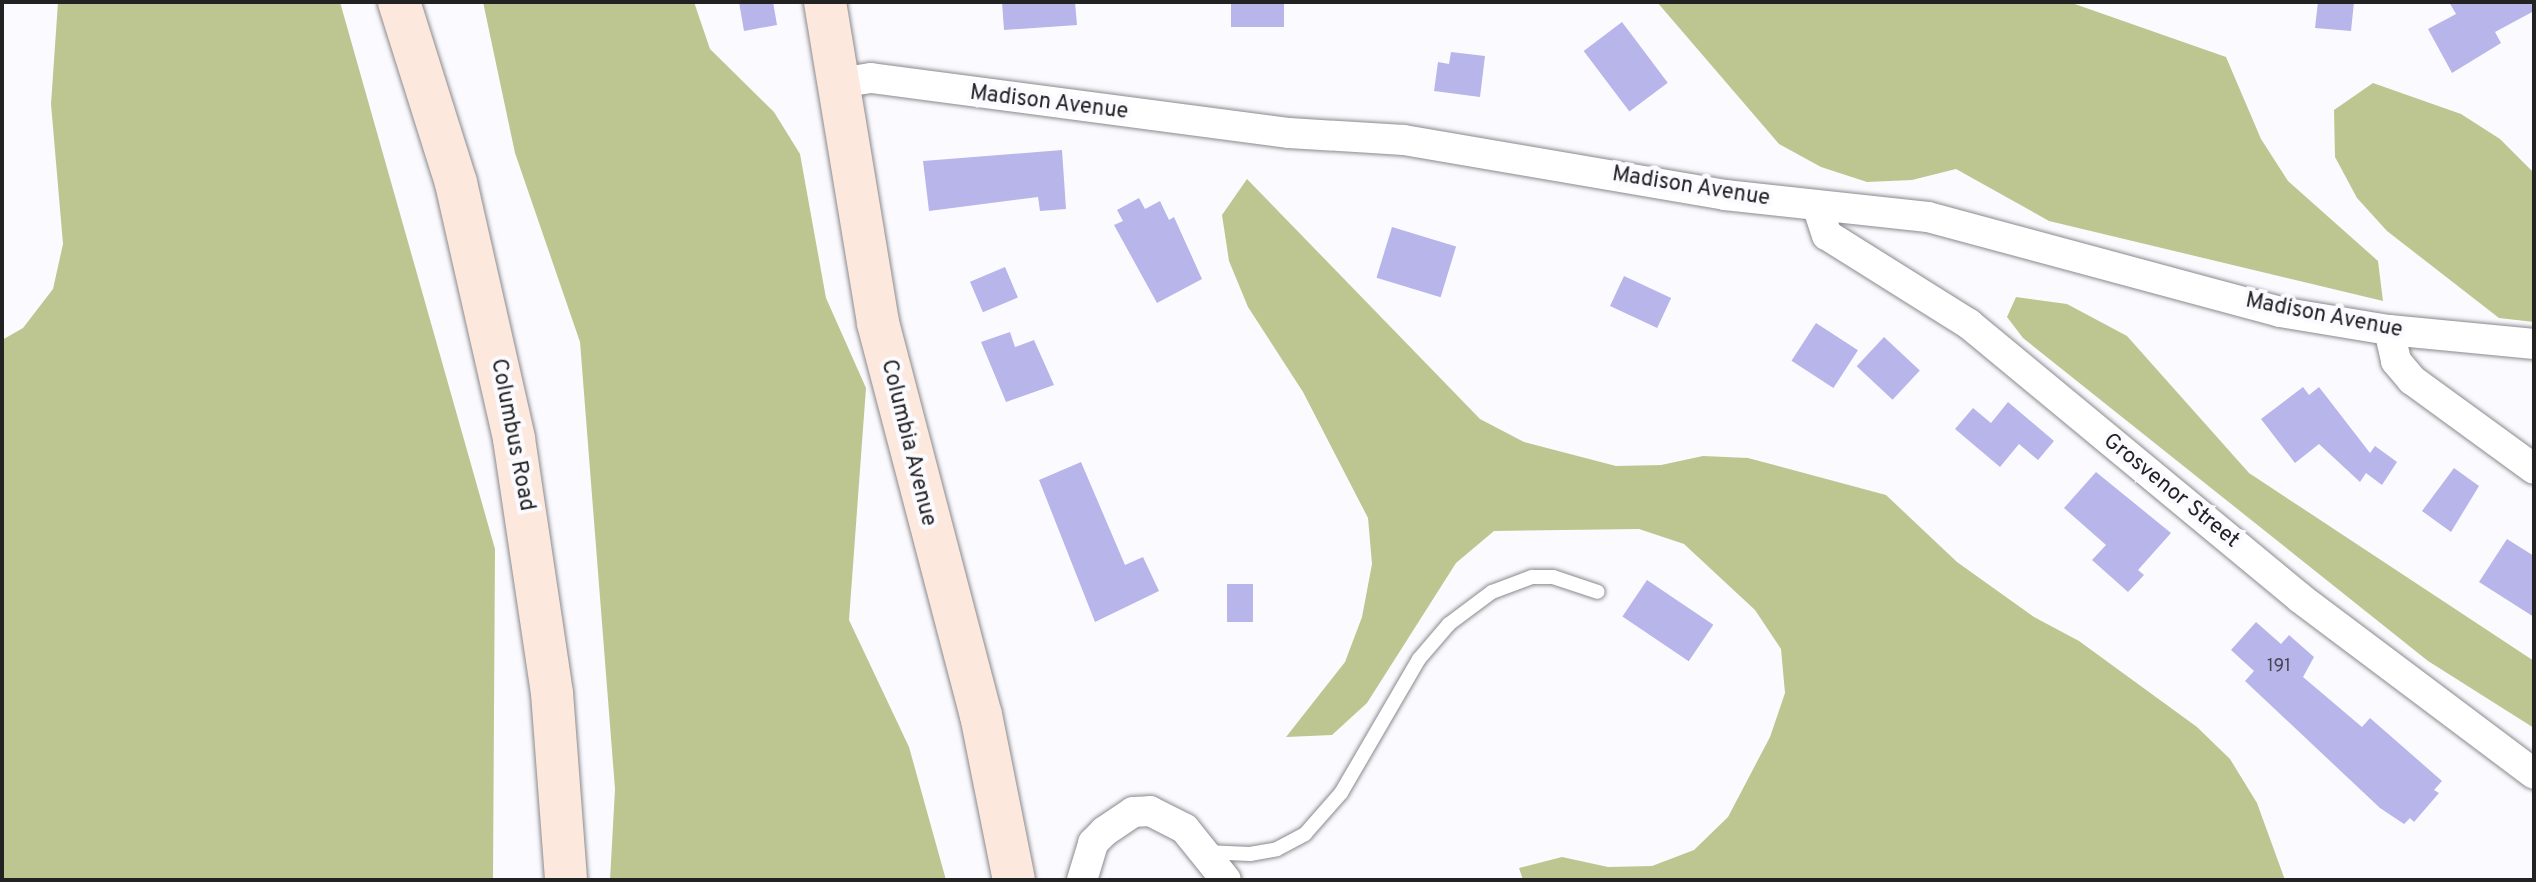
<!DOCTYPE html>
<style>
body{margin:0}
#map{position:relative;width:2536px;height:882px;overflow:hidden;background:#fbfbff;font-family:Overpass,sans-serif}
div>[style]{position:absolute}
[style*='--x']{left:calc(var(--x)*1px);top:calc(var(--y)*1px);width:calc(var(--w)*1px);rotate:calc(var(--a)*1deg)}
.forest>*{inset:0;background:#bdc690}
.building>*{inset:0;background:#b7b5e9;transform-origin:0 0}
.roads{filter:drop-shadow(0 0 2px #8a8a8e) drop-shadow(0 0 2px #8a8a8e)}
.lane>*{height:14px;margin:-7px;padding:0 7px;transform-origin:7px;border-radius:7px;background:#fff}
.street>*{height:30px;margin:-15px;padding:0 15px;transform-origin:15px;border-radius:15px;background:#fff}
.secondary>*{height:42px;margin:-21px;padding:0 21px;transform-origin:21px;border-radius:21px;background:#fde8dd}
span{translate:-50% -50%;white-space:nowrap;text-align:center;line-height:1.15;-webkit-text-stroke:8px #fbfbff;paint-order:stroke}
.number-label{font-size:18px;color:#474754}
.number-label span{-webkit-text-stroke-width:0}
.street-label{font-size:22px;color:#222223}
.frame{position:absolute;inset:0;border:4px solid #222223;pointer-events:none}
</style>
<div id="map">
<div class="forest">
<i style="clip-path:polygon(58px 2px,340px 2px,495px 549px,493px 880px,2px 880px,2px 340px,23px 328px,53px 289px,63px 244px,51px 104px)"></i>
<i style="clip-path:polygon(483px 2px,694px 2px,710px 49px,774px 112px,800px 154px,826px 298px,866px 388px,849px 620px,909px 747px,946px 880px,610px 880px,615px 789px,580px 342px,515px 153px)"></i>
<i style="clip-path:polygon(1657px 2px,2069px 2px,2226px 57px,2261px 139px,2288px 181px,2378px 261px,2383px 301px,2049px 221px,1956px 169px,1912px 180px,1867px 182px,1821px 167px,1779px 144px)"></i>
<i style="clip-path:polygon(2373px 83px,2461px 114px,2500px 139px,2534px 173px,2534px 322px,2499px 318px,2387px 231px,2357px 198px,2335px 157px,2334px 110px)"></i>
<i style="clip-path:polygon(1247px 179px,1480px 419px,1524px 442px,1616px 466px,1661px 465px,1703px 456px,1748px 458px,1886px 495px,1957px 562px,2034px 617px,2079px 641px,2197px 727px,2230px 759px,2257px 803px,2285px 880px,1523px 880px,1519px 868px,1562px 857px,1608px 867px,1652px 866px,1694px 850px,1728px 817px,1770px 737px,1785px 693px,1781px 649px,1755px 610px,1684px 544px,1639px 529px,1494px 531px,1456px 563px,1367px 703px,1332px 735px,1286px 737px,1345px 662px,1362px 617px,1372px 564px,1368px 518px,1303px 392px,1248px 307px,1229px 261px,1222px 215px)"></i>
<i style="clip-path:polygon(2016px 297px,2067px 304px,2127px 336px,2249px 473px,2534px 661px,2534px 728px,2428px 661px,2023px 338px,2007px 317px)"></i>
</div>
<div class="building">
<i style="clip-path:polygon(739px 2px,773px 2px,777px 25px,744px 31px)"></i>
<i style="clip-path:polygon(1002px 2px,1075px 2px,1077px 25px,1004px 30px)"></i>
<i style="left:1231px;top:2px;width:53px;height:25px"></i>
<i style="clip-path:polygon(2318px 2px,2354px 2px,2351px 31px,2315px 28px)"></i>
<i style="clip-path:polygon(2449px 2px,2534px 2px,2534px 11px,2495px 32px,2501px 43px,2452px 73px,2428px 29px,2456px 14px)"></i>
<i style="left:1622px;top:22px;width:76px;height:48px;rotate:53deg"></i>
<i style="clip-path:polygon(1451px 52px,1485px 56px,1480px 97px,1434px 91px,1438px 62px,1449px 64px)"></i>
<i style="clip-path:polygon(1062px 150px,1066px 209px,1040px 211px,1038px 197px,929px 211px,923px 161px)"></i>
<i style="clip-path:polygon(1139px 198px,1145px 209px,1160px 201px,1169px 220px,1174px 217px,1202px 279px,1157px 303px,1114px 225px,1123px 221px,1117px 210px)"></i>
<i style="left:1392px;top:227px;width:67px;height:53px;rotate:17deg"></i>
<i style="left:1005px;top:267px;width:33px;height:38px;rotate:67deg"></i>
<i style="left:1624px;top:276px;width:52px;height:33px;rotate:25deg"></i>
<i style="left:1816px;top:323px;width:50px;height:45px;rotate:33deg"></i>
<i style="clip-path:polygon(1010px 332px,1015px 347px,1034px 340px,1054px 385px,1006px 402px,981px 342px)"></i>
<i style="left:1884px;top:337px;width:49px;height:40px;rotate:43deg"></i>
<i style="clip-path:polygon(2303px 387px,2309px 395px,2319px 387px,2370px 453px,2375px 446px,2397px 462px,2382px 485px,2366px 473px,2360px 482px,2319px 444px,2295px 463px,2261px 419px)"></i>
<i style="clip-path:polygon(2008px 402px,2054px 441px,2038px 460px,2019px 444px,2000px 467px,1955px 429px,1973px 408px,1991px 423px)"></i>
<i style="clip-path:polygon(1081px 462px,1125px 565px,1143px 557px,1159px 591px,1095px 622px,1039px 480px)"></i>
<i style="clip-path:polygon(2454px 468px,2479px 486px,2451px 532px,2422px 511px)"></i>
<i style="clip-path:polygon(2096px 472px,2171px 533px,2138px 570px,2144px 575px,2128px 592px,2092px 560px,2106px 545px,2064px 508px)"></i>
<i style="clip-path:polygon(2507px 539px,2534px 556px,2534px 617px,2479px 582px)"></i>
<i style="left:1647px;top:580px;width:80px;height:44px;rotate:34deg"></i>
<i style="left:1227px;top:584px;width:26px;height:38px"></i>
<i style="clip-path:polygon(2256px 622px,2281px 644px,2289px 635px,2314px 657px,2303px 677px,2362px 727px,2370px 718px,2442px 781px,2434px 790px,2439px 793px,2414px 822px,2410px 818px,2404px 824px,2380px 808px,2245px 681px,2254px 671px,2231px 650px)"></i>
</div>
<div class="roads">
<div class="lane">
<i style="--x:1205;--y:852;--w:45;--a:2.5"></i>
<i style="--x:1250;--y:854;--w:27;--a:-10"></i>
<i style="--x:1277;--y:849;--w:32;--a:-28"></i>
<i style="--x:1305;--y:834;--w:55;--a:-48.7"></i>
<i style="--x:1341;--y:793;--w:155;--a:-59.8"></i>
<i style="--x:1419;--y:659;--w:46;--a:-49.4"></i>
<i style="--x:1449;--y:624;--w:54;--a:-36.7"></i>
<i style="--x:1492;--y:592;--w:43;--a:-20.6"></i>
<i style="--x:1532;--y:577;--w:21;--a:0"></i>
<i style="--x:1553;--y:577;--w:47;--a:18.4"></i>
</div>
<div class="street">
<i style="--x:839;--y:83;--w:32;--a:-9"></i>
<i style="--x:871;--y:78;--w:422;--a:7.5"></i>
<i style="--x:1289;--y:133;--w:115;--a:3.5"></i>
<i style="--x:1404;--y:140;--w:326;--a:9.7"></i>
<i style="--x:1725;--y:195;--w:204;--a:6.2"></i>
<i style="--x:1928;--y:217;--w:365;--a:15.1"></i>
<i style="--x:2280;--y:312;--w:110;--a:9.4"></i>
<i style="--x:2389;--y:330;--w:146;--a:5.5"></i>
<i style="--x:1817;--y:205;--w:32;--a:72"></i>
<i style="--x:1827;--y:235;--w:168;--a:32.1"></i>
<i style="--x:1969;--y:324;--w:430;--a:39.6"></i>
<i style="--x:2300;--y:598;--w:293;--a:36.9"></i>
<i style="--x:2389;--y:330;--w:32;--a:77"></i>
<i style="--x:2396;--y:361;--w:25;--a:50"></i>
<i style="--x:2412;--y:380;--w:151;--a:36.1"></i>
<i style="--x:1082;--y:880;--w:39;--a:-73"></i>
<i style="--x:1093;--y:843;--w:17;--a:-45"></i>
<i style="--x:1105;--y:831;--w:34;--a:-34"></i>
<i style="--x:1133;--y:812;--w:17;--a:-3"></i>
<i style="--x:1150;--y:811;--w:39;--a:27"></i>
<i style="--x:1185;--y:829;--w:65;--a:51.2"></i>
</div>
<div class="secondary">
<i style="--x:399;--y:2;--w:190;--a:72.5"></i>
<i style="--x:456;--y:183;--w:262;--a:77.2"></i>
<i style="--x:514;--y:439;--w:257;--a:81.5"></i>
<i style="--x:552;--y:693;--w:188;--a:85.7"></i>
<i style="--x:825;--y:2;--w:325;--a:80.6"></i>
<i style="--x:878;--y:323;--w:405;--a:75.3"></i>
<i style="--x:981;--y:715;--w:168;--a:78.7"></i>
</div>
</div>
<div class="number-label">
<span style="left:2279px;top:667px">191</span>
</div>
<div class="street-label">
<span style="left:1049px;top:103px;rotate:7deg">Madison Avenue</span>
<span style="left:1691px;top:187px;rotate:9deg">Madison Avenue</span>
<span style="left:2324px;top:316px;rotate:11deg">Madison Avenue</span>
<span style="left:512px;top:435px;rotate:79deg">Columbus Road</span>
<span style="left:908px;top:443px;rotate:76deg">Columbia Avenue</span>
<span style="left:2171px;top:491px;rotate:39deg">Grosvenor Street</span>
</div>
<div class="frame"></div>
</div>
